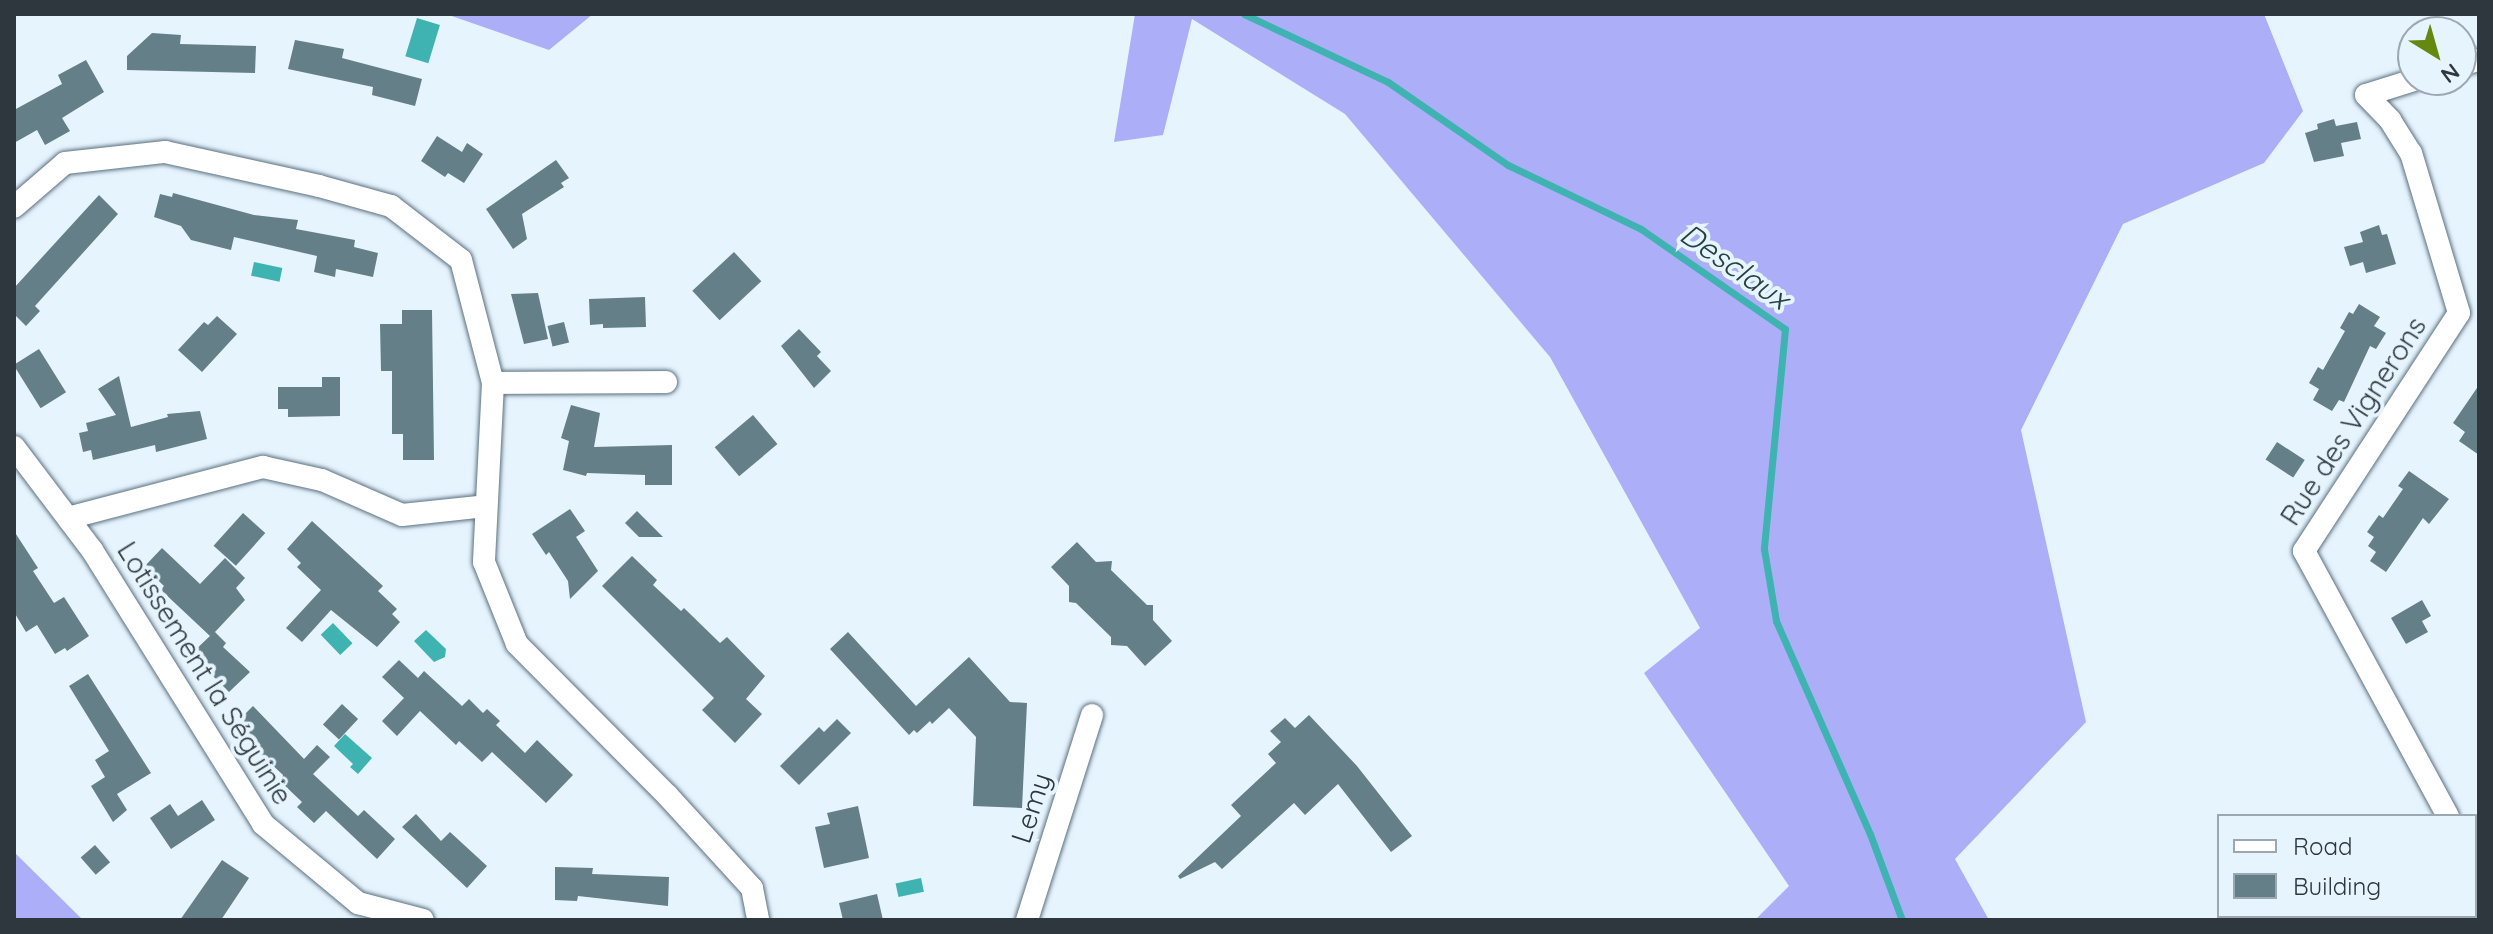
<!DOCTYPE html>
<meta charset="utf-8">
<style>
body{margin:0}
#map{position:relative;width:2493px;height:934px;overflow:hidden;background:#e6f4fe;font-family:Quicksand,sans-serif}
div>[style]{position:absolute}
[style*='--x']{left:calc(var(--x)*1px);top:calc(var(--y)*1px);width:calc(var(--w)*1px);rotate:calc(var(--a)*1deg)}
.forest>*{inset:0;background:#acaff7}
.water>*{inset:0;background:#3eb3b1;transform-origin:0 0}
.stream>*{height:7px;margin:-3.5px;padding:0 3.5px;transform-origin:3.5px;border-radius:3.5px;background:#3eb3b1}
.building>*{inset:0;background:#647f87;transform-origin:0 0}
.roads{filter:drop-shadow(0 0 2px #5b707f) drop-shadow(0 0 2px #5b707f)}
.minor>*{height:22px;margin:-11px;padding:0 11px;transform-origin:11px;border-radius:11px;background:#fff}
span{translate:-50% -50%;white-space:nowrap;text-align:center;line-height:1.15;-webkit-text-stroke:8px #e6f4fe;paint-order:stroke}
.street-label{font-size:28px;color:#2e373d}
.water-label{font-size:30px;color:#274140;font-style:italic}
.frame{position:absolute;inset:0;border:16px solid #2e373d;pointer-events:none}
.legend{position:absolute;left:2217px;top:814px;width:260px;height:104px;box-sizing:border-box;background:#e6f4fe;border:2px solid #9ca8b1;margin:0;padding:10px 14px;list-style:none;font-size:24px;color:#2e373d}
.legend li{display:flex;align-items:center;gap:16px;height:40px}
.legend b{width:40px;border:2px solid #9ca8b1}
.north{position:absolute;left:2397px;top:16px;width:80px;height:80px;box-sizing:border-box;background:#e6f4fe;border:2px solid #9ca8b1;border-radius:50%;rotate:143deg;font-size:22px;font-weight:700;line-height:32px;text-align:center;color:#2e373d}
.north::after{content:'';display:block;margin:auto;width:28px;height:36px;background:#658910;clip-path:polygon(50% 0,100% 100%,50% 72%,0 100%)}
</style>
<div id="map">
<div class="forest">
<i style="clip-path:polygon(446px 14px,593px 14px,549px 50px)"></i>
<i style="clip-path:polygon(1135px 14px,2264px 14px,2303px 111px,2264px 163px,2123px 224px,2021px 430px,2086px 722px,1955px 859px,1989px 920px,1755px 920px,1789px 886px,1644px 673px,1700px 628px,1550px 357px,1345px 114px,1192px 19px,1163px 135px,1114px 142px)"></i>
<i style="clip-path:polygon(14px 852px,83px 920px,14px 920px)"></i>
</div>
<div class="water">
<i style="left:417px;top:18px;width:24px;height:40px;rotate:17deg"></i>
<i style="left:254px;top:262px;width:29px;height:14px;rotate:12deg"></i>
<i style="left:333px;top:623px;width:28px;height:17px;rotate:46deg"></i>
<i style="clip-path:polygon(426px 630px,446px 649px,445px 657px,434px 662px,414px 641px)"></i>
<i style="clip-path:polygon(345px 734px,372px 758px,358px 774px,350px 767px,353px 764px,334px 746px)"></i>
<i style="left:921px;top:878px;width:14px;height:26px;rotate:78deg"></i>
</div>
<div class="stream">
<i style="--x:1244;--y:14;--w:159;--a:25.3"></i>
<i style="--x:1388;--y:82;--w:146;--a:34.7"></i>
<i style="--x:1508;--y:165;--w:148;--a:25.7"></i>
<i style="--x:1641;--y:229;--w:175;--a:34.8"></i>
<i style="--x:1785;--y:329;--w:221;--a:95.5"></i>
<i style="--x:1764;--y:549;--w:73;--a:80.5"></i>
<i style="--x:1776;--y:621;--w:233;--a:66.2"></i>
<i style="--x:1870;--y:834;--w:92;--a:69.6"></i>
</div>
<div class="building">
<i style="clip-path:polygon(152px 33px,181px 35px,180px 44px,256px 46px,255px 73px,127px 70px,127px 56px)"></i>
<i style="clip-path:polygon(295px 40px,344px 49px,342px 58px,422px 79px,415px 106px,372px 95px,373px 87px,288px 69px)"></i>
<i style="clip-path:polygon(86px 60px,104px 92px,62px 118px,70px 131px,45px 145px,37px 130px,14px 143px,14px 110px,62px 84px,58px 75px)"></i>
<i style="clip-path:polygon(2334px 119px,2336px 126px,2357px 122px,2361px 139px,2341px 143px,2344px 156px,2314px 162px,2305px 133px,2318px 129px,2317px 124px)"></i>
<i style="clip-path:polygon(437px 136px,462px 152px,467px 143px,483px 154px,464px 183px,448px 173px,445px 177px,421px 161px)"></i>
<i style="clip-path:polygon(556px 160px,569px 178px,561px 183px,564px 187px,522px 214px,527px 239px,513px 249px,486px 209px)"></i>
<i style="clip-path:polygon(173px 193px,254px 215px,298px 220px,296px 229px,355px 240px,354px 247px,378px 253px,373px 277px,336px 269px,335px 277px,314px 272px,317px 256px,234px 237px,231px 250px,191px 240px,181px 226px,154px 217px,160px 194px,172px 197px)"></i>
<i style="clip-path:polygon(99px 195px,118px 214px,35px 306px,40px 311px,26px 326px,14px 314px,14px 288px)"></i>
<i style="clip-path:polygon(2379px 225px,2382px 235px,2387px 234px,2396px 264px,2366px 273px,2363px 262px,2350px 266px,2344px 247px,2363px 242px,2360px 232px)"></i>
<i style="left:734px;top:252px;width:40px;height:57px;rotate:47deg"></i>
<i style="clip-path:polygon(538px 293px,548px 339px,524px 344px,511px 294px)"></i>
<i style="clip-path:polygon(645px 297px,646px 327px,603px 328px,603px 324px,590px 325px,589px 299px)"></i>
<i style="clip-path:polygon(2359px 304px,2380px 317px,2374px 326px,2386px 333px,2376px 349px,2370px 346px,2344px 402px,2339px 400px,2332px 411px,2313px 400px,2319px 389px,2309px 383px,2318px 367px,2323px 370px,2345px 331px,2340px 328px,2349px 312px,2353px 314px)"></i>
<i style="clip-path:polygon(402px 310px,432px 310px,434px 460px,403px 460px,403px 434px,392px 434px,392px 371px,381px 371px,380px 324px,402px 324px)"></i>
<i style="clip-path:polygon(217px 316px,237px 334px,202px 372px,178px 350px,204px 322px,208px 325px)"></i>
<i style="left:564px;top:322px;width:21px;height:17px;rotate:76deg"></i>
<i style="clip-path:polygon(799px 329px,821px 352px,817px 356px,831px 371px,814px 388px,781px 346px)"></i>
<i style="left:39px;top:349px;width:51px;height:30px;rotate:58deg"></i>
<i style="clip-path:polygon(119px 376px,131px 427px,168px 417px,167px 414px,200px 411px,207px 439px,156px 452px,155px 445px,93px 460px,91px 450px,83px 452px,79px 433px,88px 431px,86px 423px,116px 415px,98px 389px)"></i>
<i style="clip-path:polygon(322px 377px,340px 377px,340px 416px,288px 417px,288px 409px,278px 409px,278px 387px,322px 387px)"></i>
<i style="clip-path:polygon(2479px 385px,2479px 455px,2459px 441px,2465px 432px,2453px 423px)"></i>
<i style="clip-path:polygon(571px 405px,600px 413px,594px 447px,672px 445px,672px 485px,645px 485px,645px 475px,587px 473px,586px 476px,563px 470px,569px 441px,561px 438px)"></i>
<i style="left:753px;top:415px;width:38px;height:50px;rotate:50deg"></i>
<i style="left:2277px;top:442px;width:33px;height:21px;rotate:33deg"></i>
<i style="clip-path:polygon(2409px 471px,2449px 499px,2429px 524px,2423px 518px,2386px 572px,2370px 561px,2376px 552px,2368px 546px,2374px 537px,2367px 532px,2379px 515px,2383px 518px,2403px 489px,2398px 486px)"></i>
<i style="clip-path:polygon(570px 509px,585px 531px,576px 537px,598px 571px,570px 599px,568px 581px,549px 552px,546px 555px,532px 534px)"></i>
<i style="clip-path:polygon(637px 511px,663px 537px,639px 537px,625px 523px)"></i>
<i style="left:243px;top:513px;width:30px;height:44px;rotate:42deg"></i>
<i style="clip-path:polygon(312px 521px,383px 586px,378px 591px,397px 609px,392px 614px,400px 622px,377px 647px,331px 610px,302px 642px,286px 628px,321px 590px,297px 567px,301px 563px,287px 549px)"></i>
<i style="clip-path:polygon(14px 531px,38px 568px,33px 571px,54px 603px,64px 597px,89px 636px,67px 651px,65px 648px,55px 654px,37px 625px,26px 632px,14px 612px)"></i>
<i style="clip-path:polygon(1077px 542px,1096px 562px,1112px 561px,1111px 570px,1147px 605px,1153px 605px,1153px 620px,1172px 641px,1145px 666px,1127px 646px,1111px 645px,1111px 637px,1076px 603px,1069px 602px,1069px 586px,1051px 567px)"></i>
<i style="clip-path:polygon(162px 548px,200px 584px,225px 558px,245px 578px,236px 588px,245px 600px,215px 632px,226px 643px,223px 647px,250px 672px,229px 692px,191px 654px,210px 636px,161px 590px,164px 586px,144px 567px)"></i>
<i style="clip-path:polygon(632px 556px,657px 580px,653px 585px,681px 611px,684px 608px,720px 643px,727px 637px,765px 676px,746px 699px,762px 714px,735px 743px,702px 710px,714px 698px,602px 586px)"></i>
<i style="clip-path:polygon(2422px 600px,2431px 616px,2422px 621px,2428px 632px,2406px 644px,2391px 618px)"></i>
<i style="clip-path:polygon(848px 632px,916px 706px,969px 657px,1010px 702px,1027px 703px,1022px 808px,973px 806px,976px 737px,949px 708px,932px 724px,930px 721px,917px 733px,914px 730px,909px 735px,830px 649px)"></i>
<i style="clip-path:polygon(399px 660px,418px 678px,424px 671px,462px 706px,469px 699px,483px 713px,487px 709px,500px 721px,496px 725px,525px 753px,537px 740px,573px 775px,546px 803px,492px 752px,482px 762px,459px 741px,456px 745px,420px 711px,397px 736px,382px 721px,404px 698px,382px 677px)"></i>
<i style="clip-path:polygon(88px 674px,151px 773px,117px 794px,127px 810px,113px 822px,91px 786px,105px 777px,95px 760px,109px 751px,69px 686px)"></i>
<i style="left:342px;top:704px;width:22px;height:28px;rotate:43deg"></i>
<i style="clip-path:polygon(253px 706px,304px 759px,317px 745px,330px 757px,313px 774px,358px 816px,364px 810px,395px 839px,377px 859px,326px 811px,314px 823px,297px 807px,302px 802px,281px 782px,283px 775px,232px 727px)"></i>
<i style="clip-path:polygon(1309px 715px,1357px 766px,1412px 836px,1391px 852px,1338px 784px,1305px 815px,1294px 803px,1222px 869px,1215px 862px,1180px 879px,1178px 876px,1241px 816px,1231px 805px,1276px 763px,1268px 754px,1281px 742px,1270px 731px,1285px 718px,1295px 728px)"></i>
<i style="clip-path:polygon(837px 719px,851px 733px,799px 785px,780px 766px,819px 727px,824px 732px)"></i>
<i style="clip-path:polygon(202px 800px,215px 820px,171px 849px,150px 818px,170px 804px,178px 816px)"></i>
<i style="clip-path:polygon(858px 806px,869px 858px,824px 868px,815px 827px,830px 824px,827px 813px)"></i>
<i style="clip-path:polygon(416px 814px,441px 841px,450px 832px,487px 866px,467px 888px,402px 827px)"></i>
<i style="left:95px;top:845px;width:23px;height:19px;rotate:49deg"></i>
<i style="clip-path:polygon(222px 860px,249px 878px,221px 920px,180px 920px)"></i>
<i style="clip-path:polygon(555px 867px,593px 868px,592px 874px,669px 877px,668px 906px,578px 896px,577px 901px,555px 900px)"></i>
<i style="clip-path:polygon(877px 894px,883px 920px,843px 920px,839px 903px)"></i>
</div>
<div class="roads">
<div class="minor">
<i style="--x:2461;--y:65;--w:19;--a:-16"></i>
<i style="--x:2414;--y:80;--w:50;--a:162.6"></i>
<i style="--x:2366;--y:95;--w:35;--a:46"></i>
<i style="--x:2390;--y:120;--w:39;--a:58"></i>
<i style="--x:2411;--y:153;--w:167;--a:73.3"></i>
<i style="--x:2459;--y:313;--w:284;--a:123.1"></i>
<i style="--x:2304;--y:551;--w:302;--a:61.5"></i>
<i style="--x:14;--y:207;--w:67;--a:-40.8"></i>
<i style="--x:65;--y:163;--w:101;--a:-6.3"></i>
<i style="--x:165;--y:152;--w:158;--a:12.4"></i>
<i style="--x:319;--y:186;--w:75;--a:15.5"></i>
<i style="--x:391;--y:206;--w:88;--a:37.6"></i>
<i style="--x:461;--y:260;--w:127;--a:75.4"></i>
<i style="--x:493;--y:383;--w:179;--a:92.9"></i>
<i style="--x:484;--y:562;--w:88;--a:68.1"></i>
<i style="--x:517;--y:644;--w:213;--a:45.2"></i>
<i style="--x:667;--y:795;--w:126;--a:47.6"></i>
<i style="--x:752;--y:888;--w:33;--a:79"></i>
<i style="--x:493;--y:383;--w:173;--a:-0.3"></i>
<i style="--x:14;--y:447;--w:129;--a:52.9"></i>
<i style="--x:92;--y:550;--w:323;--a:58"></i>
<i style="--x:263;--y:824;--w:124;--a:39.7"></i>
<i style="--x:358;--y:903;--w:67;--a:14.7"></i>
<i style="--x:68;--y:518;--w:202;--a:-14.7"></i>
<i style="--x:263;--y:467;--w:60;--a:12.4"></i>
<i style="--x:322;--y:480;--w:87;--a:23.6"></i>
<i style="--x:402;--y:515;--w:84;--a:-6.1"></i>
<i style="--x:2475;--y:843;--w:4;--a:-27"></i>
<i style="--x:1027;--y:920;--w:215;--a:-72.4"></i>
<i style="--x:2385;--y:920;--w:4;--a:-76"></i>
</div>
</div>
<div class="street-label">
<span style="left:2353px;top:421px;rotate:-57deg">Rue des Vignerons</span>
<span style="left:205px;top:673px;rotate:58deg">Lotissement la Séguinie</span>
<span style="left:1031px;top:808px;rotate:-72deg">Lemy</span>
</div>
<div class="water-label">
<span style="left:1735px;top:266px;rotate:35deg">Desclaux</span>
</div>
<div class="frame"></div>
<ul class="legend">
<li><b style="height:10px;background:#fff"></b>Road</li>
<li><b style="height:22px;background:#647f87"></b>Building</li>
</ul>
<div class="north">N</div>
</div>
